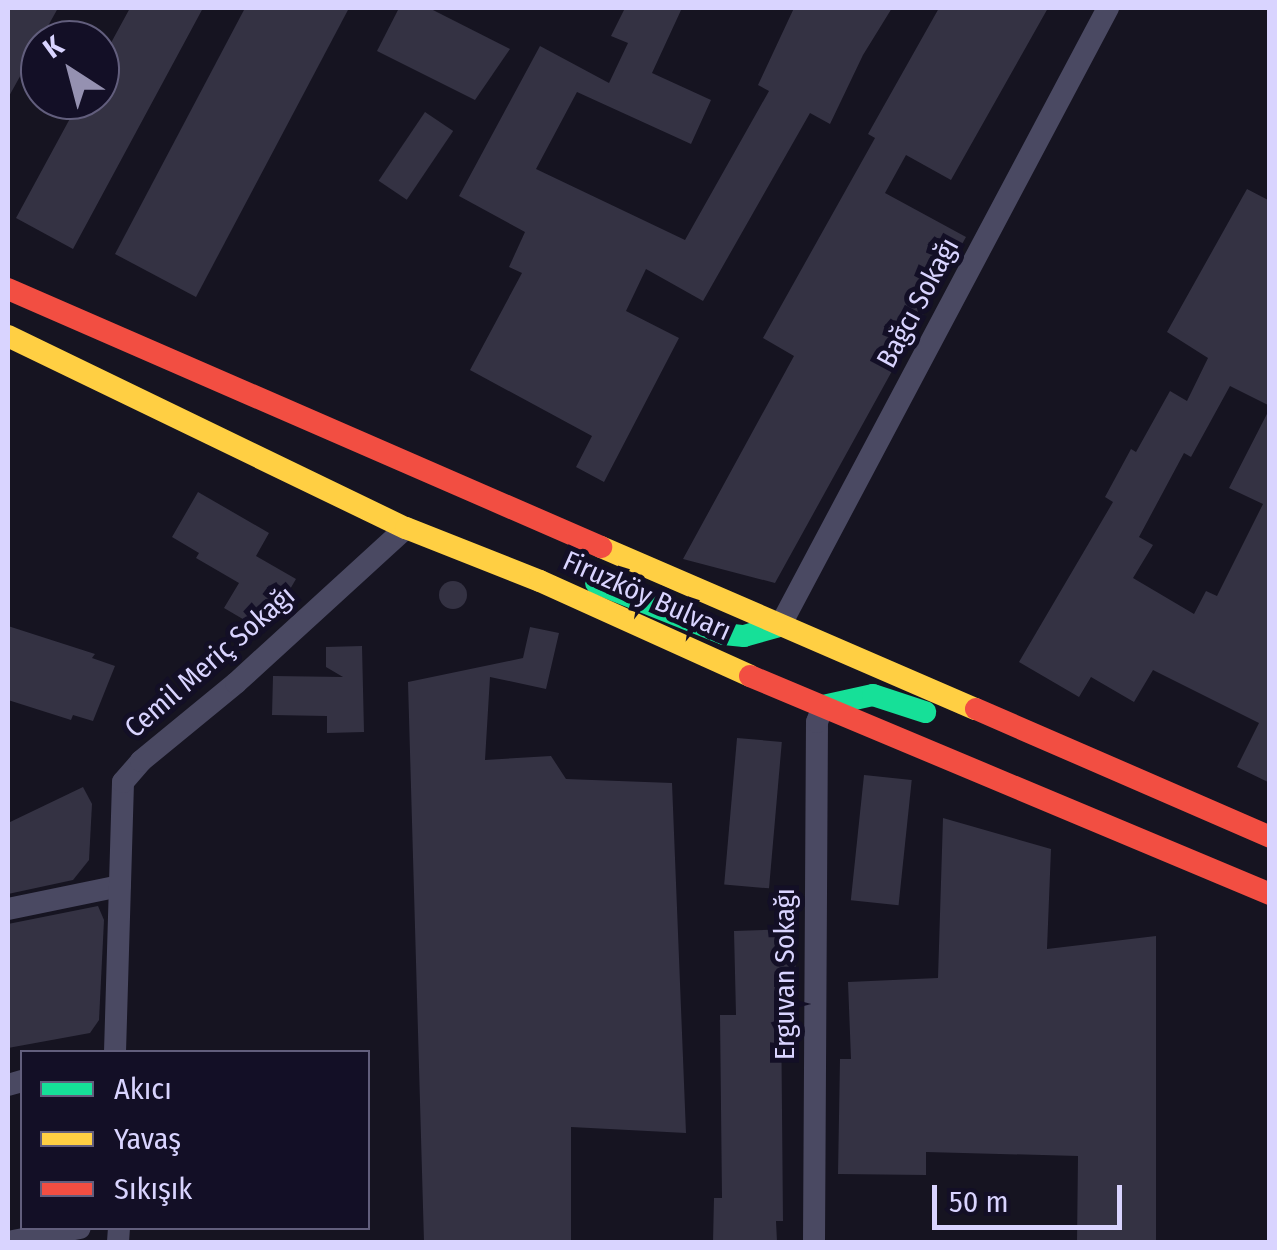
<!DOCTYPE html>
<meta charset="utf-8">
<style>
body{margin:0}
#map{position:relative;width:1277px;height:1250px;overflow:hidden;background:#161421;font-family:"Fira Sans Condensed",sans-serif}
div>[style]{position:absolute}
[style*='--x']{left:calc(var(--x)*1px);top:calc(var(--y)*1px);width:calc(var(--w)*1px);rotate:calc(var(--a)*1deg)}
.building>*{inset:0;background:#343243;transform-origin:0 0}
.round{border-radius:50%}
.street>*{height:22px;margin:-11px;padding:0 11px;transform-origin:11px;border-radius:11px;background:#4a4962}
.fast>*{height:22px;margin:-11px;padding:0 11px;transform-origin:11px;border-radius:11px;background:#16e098}
.slow>*{height:22px;margin:-11px;padding:0 11px;transform-origin:11px;border-radius:11px;background:#ffcf43}
.jam>*{height:22px;margin:-11px;padding:0 11px;transform-origin:11px;border-radius:11px;background:#f24e42}
span{translate:-50% -50%;white-space:nowrap;text-align:center;line-height:1.15;-webkit-text-stroke:10px #130f26;paint-order:stroke}
.street-label{font-size:28px;color:#d9d4ff}
.frame{position:absolute;inset:0;border:10px solid #d9d4ff;pointer-events:none}
.legend{position:absolute;left:20px;top:1050px;width:350px;height:180px;box-sizing:border-box;background:#130f26;border:2px solid #625e7d;margin:0;padding:12px 18px;list-style:none;font-size:30px;color:#d9d4ff}
.legend li{display:flex;align-items:center;gap:20px;height:50px}
.legend b{width:50px;border:2px solid #625e7d}
.north{position:absolute;left:20px;top:20px;width:100px;height:100px;box-sizing:border-box;background:#130f26;border:2px solid #625e7d;border-radius:50%;rotate:324deg;font-size:28px;font-weight:700;line-height:40px;text-align:center;color:#d9d4ff}
.north::after{content:'';display:block;margin:auto;width:35px;height:45px;background:#9591b1;clip-path:polygon(50% 0,100% 100%,50% 72%,0 100%)}
.scale{position:absolute;left:932px;top:1185px;width:190px;height:45px;box-sizing:border-box;border:5px solid #d9d4ff;border-top:0;padding-left:12px;font-size:30px;line-height:35px;white-space:nowrap;color:#d9d4ff;-webkit-text-stroke:8px #130f26;paint-order:stroke}
</style>
<div id="map">
<div class="building">
<i style="clip-path:polygon(8px 8px,58px 8px,8px 98px)"></i>
<i style="clip-path:polygon(130px 8px,203px 8px,73px 249px,16px 218px,80px 100px,100px 100px,100px 63px)"></i>
<i style="clip-path:polygon(245px 8px,349px 8px,196px 297px,115px 254px)"></i>
<i style="clip-path:polygon(399px 8px,429px 8px,510px 49px,475px 100px,377px 51px)"></i>
<i style="clip-path:polygon(625px 8px,682px 8px,652px 73px,711px 100px,691px 144px,577px 92px,536px 169px,685px 240px,769px 91px,758px 85px,794px 8px,892px 8px,863px 55px,830px 124px,810px 113px,703px 301px,646px 269px,626px 311px,679px 338px,604px 482px,576px 467px,592px 436px,470px 370px,522px 273px,509px 267px,525px 232px,459px 196px,540px 46px,609px 83px,628px 43px,611px 36px)"></i>
<i style="clip-path:polygon(939px 8px,1048px 8px,951px 180px,906px 155px,885px 193px,966px 237px,775px 583px,683px 559px,794px 356px,763px 338px,875px 138px,868px 134px)"></i>
<i style="left:425px;top:112px;width:34px;height:83px;rotate:34deg"></i>
<i style="clip-path:polygon(1247px 189px,1270px 201px,1270px 406px,1230px 386px,1191px 457px,1184px 453px,1139px 537px,1153px 545px,1133px 578px,1194px 614px,1206px 591px,1217px 596px,1263px 504px,1229px 488px,1270px 408px,1270px 783px,1237px 767px,1259px 723px,1153px 670px,1134px 702px,1091px 677px,1079px 697px,1019px 662px,1113px 502px,1105px 497px,1131px 449px,1136px 452px,1170px 391px,1187px 401px,1208px 358px,1167px 332px)"></i>
<i style="clip-path:polygon(198px 492px,269px 533px,256px 556px,296px 579px,265px 632px,224px 608px,239px 583px,196px 558px,199px 553px,172px 537px)"></i>
<i class="round" style="left:439px;top:581px;width:28px;height:28px"></i>
<i style="clip-path:polygon(8px 626px,95px 654px,92px 658px,115px 666px,93px 721px,73px 715px,71px 720px,8px 700px)"></i>
<i style="clip-path:polygon(530px 627px,559px 633px,546px 689px,490px 677px,485px 760px,551px 756px,566px 779px,672px 783px,686px 1133px,571px 1127px,571px 1242px,424px 1242px,408px 682px,523px 658px)"></i>
<i style="clip-path:polygon(362px 646px,364px 732px,327px 733px,327px 716px,272px 715px,273px 676px,343px 677px,326px 667px,326px 647px)"></i>
<i style="left:737px;top:738px;width:45px;height:147px;rotate:5deg"></i>
<i style="left:864px;top:775px;width:48px;height:126px;rotate:6deg"></i>
<i style="clip-path:polygon(83px 787px,92px 804px,89px 860px,73px 880px,8px 894px,8px 823px)"></i>
<i style="clip-path:polygon(943px 818px,1051px 849px,1047px 949px,1156px 936px,1156px 1242px,1077px 1242px,1078px 1156px,926px 1152px,926px 1175px,838px 1174px,840px 1059px,851px 1059px,848px 982px,938px 978px)"></i>
<i style="clip-path:polygon(98px 906px,104px 920px,99px 1020px,90px 1033px,8px 1048px,8px 924px)"></i>
<i style="clip-path:polygon(794px 929px,797px 1000px,781px 1001px,783px 1221px,776px 1221px,777px 1242px,713px 1242px,714px 1198px,722px 1198px,720px 1015px,736px 1015px,734px 931px)"></i>
</div>
<div class="street">
<i style="--x:780;--y:626;--w:700;--a:-62.04"></i>
<i style="--x:8;--y:909;--w:114;--a:-11.6"></i>
<i style="--x:115;--y:1052;--w:270;--a:-88.3"></i>
<i style="--x:123;--y:782;--w:28;--a:-49"></i>
<i style="--x:141;--y:761;--w:123;--a:-39.4"></i>
<i style="--x:236;--y:683;--w:230;--a:-42.4"></i>
<i style="--x:8;--y:1085;--w:15;--a:-16"></i>
<i style="--x:8;--y:1242;--w:73;--a:-11"></i>
<i style="--x:118;--y:1242;--w:14;--a:-86"></i>
<i style="--x:814;--y:1242;--w:520;--a:-89.67"></i>
<i style="--x:817;--y:722;--w:17;--a:-69"></i>
</div>
<div class="fast">
<i style="--x:596;--y:583;--w:138;--a:21.7"></i>
<i style="--x:724;--y:634;--w:20;--a:6"></i>
<i style="--x:744;--y:636;--w:37;--a:-16"></i>
<i style="--x:823;--y:706;--w:51;--a:-12.4"></i>
<i style="--x:873;--y:695;--w:55;--a:18.1"></i>
</div>
<div class="slow">
<i style="--x:8;--y:336;--w:442;--a:25.8"></i>
<i style="--x:406;--y:528;--w:144;--a:21.6"></i>
<i style="--x:540;--y:581;--w:230;--a:24.3"></i>
<i style="--x:601;--y:547;--w:408;--a:23.4"></i>
</div>
<div class="jam">
<i style="--x:8;--y:289;--w:647;--a:23.51"></i>
<i style="--x:750;--y:676;--w:564;--a:22.74"></i>
<i style="--x:976;--y:709;--w:321;--a:23.5"></i>
</div>
<div class="street-label">
<span style="left:918px;top:303px;rotate:-62deg">Bağcı Sokağı</span>
<span style="left:647px;top:596px;rotate:24deg">Firuzköy Bulvarı</span>
<span style="left:210px;top:662px;rotate:-41deg">Cemil Meriç Sokağı</span>
<span style="left:785px;top:974px;rotate:-90deg">Erguvan Sokağı</span>
</div>
<div class="frame"></div>
<ul class="legend">
<li><b style="height:12px;background:#16e098"></b>Akıcı</li>
<li><b style="height:12px;background:#ffcf43"></b>Yavaş</li>
<li><b style="height:12px;background:#f24e42"></b>Sıkışık</li>
</ul>
<div class="north">K</div>
<div class="scale">50 m</div>
</div>
